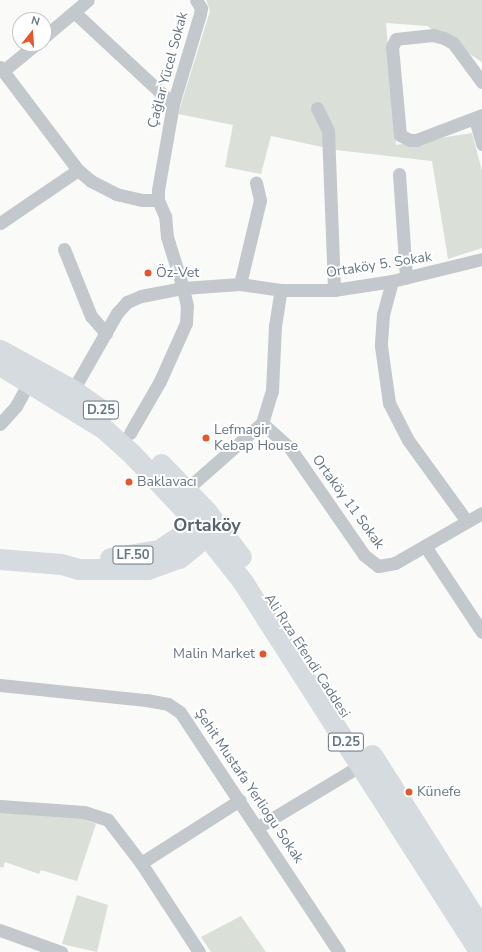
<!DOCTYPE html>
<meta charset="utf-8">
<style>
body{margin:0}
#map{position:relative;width:482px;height:952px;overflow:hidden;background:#fafaf8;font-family:"Nunito Sans",sans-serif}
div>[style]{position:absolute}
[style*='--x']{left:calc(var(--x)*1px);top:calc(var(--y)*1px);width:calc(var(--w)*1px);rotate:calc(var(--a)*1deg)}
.green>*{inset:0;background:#dadfd7}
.minor>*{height:13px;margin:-6.5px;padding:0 6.5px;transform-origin:6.5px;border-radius:6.5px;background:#c3c8cc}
.primary>*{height:21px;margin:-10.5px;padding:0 10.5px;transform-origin:10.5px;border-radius:10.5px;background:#d6dbdf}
.dots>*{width:11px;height:11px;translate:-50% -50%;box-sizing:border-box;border:2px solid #fff;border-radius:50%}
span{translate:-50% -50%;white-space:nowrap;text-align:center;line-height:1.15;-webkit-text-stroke:4px #fff;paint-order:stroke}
.shield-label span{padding:1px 3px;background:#fff;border:1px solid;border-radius:3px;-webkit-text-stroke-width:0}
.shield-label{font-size:13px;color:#657683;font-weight:700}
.street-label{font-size:14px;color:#657683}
.poi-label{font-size:14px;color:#657683}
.left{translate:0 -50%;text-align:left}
.right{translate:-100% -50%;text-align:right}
.district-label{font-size:18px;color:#57646e;font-weight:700}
.north{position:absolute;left:12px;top:12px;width:40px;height:40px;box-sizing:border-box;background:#fff;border:1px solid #c1c8cd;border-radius:50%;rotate:17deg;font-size:11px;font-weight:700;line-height:16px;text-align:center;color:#657683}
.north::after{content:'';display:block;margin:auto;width:14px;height:18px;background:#e4572e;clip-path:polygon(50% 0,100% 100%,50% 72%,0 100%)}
</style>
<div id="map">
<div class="green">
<i style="clip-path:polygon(206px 0,482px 0,482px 62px,427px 26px,386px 23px,396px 145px,472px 133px,482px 171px,482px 248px,448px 259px,432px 161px,336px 150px,271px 136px,261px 174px,225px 167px,233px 125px,178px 114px,210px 11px)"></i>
<i style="clip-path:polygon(0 810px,80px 817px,96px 824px,77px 881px,41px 870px,39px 874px,5px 862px,3px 868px,0 867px)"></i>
<i style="clip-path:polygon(77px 895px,108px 905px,97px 952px,62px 944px)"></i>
<i style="clip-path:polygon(241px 916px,266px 952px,211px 952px,201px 937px)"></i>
</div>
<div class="minor">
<i style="--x:74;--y:12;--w:135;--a:42.9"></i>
<i style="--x:44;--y:37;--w:57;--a:-40.1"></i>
<i style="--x:0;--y:67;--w:129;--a:52.9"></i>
<i style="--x:78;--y:170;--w:17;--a:40"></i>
<i style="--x:91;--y:181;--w:28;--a:27"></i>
<i style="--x:116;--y:194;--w:27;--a:13"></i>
<i style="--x:142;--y:200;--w:16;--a:0"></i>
<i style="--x:3;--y:71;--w:43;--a:-39.3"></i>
<i style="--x:482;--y:82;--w:49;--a:-126.6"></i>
<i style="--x:453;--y:43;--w:10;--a:-151"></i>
<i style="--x:444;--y:38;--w:11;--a:-165"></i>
<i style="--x:433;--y:35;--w:37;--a:174"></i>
<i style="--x:396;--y:39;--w:9;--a:117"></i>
<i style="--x:392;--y:47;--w:88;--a:84.8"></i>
<i style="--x:400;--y:135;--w:11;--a:27"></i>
<i style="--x:410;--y:140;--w:6;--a:0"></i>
<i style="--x:416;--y:140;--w:71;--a:-20.7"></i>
<i style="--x:317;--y:108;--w:25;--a:64"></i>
<i style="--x:328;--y:131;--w:159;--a:87.8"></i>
<i style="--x:475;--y:119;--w:26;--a:74"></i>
<i style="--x:399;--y:174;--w:104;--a:86.1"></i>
<i style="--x:0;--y:223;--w:94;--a:-34.2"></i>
<i style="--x:64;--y:249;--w:72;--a:68.1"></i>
<i style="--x:91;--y:316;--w:23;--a:49"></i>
<i style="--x:392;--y:281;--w:34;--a:105"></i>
<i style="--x:383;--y:314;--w:32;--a:94"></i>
<i style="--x:381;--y:346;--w:58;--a:82"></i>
<i style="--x:389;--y:403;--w:42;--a:62.8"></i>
<i style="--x:408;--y:440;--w:99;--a:54.1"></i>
<i style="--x:240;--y:284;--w:86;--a:-76.6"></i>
<i style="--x:260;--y:200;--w:18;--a:-103"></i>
<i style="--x:73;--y:390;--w:89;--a:-60.3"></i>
<i style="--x:117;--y:313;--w:15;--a:-48"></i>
<i style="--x:127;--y:302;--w:15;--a:-23"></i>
<i style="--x:141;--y:296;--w:43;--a:-10.8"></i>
<i style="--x:183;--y:288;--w:57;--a:-4"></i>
<i style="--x:240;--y:284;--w:41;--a:8.3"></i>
<i style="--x:281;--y:290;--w:53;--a:0"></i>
<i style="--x:334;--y:290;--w:59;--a:-8.8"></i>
<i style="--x:392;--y:281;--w:93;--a:-13.7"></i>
<i style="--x:262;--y:423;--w:38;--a:42"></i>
<i style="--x:290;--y:448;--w:130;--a:55.3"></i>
<i style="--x:364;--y:555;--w:18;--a:38"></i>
<i style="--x:378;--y:566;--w:17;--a:-10"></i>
<i style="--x:395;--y:563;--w:100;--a:-29.9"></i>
<i style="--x:0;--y:424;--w:24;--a:-48"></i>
<i style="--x:16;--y:406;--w:29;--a:-61"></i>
<i style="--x:130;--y:433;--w:60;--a:-60"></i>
<i style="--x:160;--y:381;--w:64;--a:-65.9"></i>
<i style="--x:186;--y:323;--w:17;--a:-87"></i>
<i style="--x:187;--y:306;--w:18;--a:-103"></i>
<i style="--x:183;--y:288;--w:53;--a:-107.4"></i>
<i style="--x:167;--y:237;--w:21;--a:-95"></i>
<i style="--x:165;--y:216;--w:17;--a:-114"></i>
<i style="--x:158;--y:200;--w:10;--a:-90"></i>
<i style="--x:158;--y:190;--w:87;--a:-80.1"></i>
<i style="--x:173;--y:104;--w:94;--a:-73.3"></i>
<i style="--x:200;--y:14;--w:6;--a:-81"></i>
<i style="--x:201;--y:8;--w:9;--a:-122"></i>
<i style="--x:180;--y:495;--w:109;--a:-41.3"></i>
<i style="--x:262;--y:423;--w:34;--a:-73"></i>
<i style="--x:272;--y:391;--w:65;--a:-87.4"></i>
<i style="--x:275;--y:326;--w:36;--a:-81"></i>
<i style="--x:425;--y:546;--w:103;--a:56.5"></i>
<i style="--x:0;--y:685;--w:147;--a:5.9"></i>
<i style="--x:146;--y:700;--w:22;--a:10"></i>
<i style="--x:168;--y:704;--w:14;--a:34"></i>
<i style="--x:180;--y:712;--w:288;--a:56.5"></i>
<i style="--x:0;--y:806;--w:84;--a:4.1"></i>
<i style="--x:84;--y:812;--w:25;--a:18"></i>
<i style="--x:108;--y:820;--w:54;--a:52.5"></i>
<i style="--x:141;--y:863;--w:106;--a:56.9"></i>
<i style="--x:258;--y:827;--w:120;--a:-31"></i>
<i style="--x:141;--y:863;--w:117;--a:-32.5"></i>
<i style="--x:0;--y:930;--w:65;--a:19.8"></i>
</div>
<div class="primary">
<i style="--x:0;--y:350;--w:83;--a:28.7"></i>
<i style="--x:73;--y:390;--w:38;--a:35"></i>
<i style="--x:0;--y:365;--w:121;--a:31.5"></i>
<i style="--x:103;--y:428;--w:36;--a:42"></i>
<i style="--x:130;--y:452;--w:95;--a:46.7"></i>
<i style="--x:195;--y:521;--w:78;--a:51.8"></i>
<i style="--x:243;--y:582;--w:439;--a:57.4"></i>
<i style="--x:161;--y:464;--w:66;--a:46.2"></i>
<i style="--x:207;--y:512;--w:56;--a:52.9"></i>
<i style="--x:110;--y:558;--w:50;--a:-9.3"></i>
<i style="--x:159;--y:550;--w:32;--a:-34"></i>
<i style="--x:186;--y:532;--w:27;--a:-45"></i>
<i style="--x:0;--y:559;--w:61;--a:4.7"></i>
<i style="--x:61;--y:564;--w:18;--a:16"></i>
<i style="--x:78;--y:569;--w:70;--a:0"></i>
<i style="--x:148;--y:569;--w:33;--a:-20"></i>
<i style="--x:179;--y:558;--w:49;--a:-39.2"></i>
<i style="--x:372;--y:755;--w:206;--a:57.7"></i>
</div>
<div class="dots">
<i style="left:148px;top:273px;background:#e4572e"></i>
<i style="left:206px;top:438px;background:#e4572e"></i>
<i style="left:129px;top:482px;background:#e4572e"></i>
<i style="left:263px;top:654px;background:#e4572e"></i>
<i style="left:409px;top:792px;background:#e4572e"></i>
</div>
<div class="shield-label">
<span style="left:101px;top:410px">D.25</span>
<span style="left:133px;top:555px">LF.50</span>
<span style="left:346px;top:742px">D.25</span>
</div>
<div class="street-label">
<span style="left:168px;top:70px;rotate:-75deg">Çağlar Yücel Sokak</span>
<span style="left:379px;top:265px;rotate:-9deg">Ortaköy 5. Sokak</span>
<span style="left:348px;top:502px;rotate:54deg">Ortaköy 11 Sokak</span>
<span style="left:307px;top:656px;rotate:57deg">Ali Rıza Efendi Caddesi</span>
<span style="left:249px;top:786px;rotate:56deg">Şehit Mustafa Yerliogu Sokak</span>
</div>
<div class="poi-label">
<span class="left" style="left:156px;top:273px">Öz-Vet</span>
<span class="left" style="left:214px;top:438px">Lefmagir<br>Kebap House</span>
<span class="left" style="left:137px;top:482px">Baklavacı</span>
<span class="right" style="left:255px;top:654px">Malin Market</span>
<span class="left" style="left:417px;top:792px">Künefe</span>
</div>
<div class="district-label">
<span style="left:207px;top:525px">Ortaköy</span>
</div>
<div class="north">N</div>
</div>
